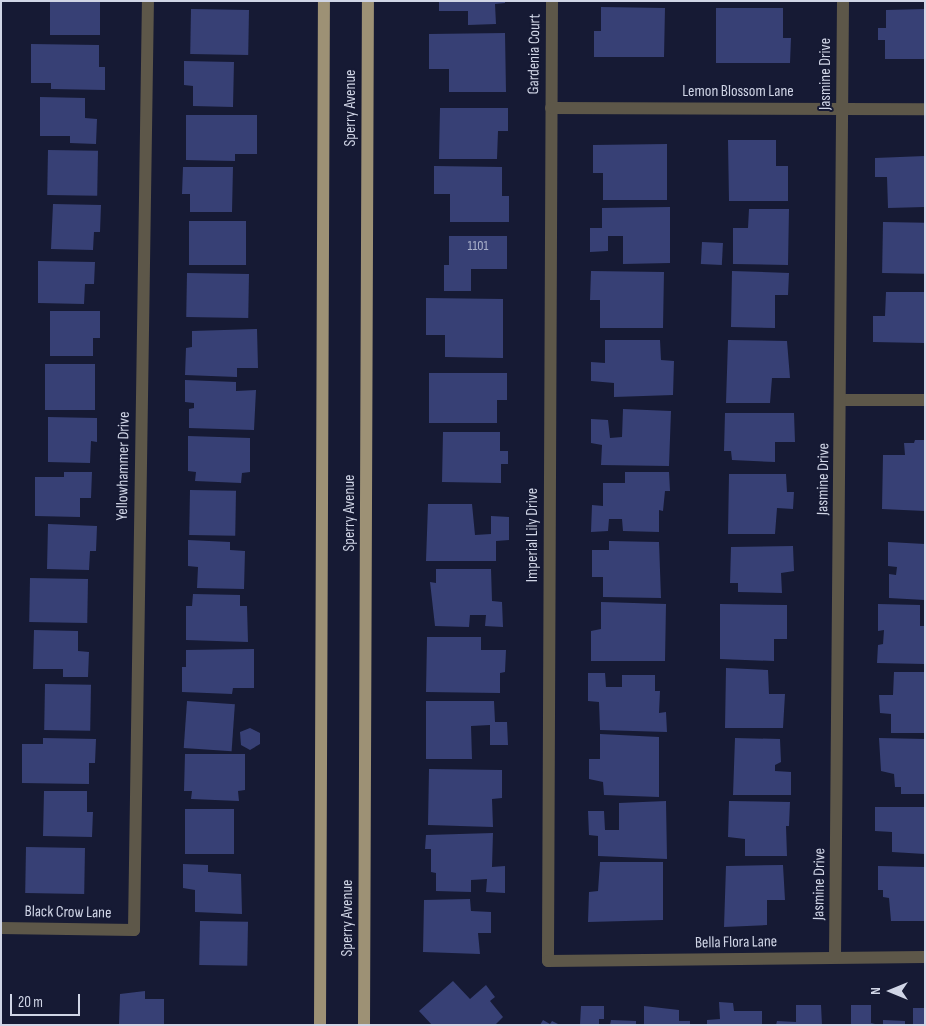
<!DOCTYPE html>
<style>
body{margin:0}
#map{position:relative;width:926px;height:1026px;overflow:hidden;background:#161a34;font-family:"Sofia Sans Condensed",sans-serif}
div>[style]{position:absolute}
[style*='--x']{left:calc(var(--x)*1px);top:calc(var(--y)*1px);width:calc(var(--w)*1px);rotate:calc(var(--a)*1deg)}
.building>*{inset:0;background:#374075;transform-origin:0 0}
.minor>*{height:12px;margin:-6px;padding:0 6px;transform-origin:6px;border-radius:6px;background:#5d5749}
.major>*{height:12px;margin:-6px;padding:0 6px;transform-origin:6px;border-radius:6px;background:#9d9175}
span{translate:-50% -50%;white-space:nowrap;text-align:center;line-height:1.15;-webkit-text-stroke:4px #161a34;paint-order:stroke}
.number-label{font-size:14px;color:#aab0ca}
.number-label span{-webkit-text-stroke-width:0}
.street-label{font-size:16px;color:#d0d5e6}
.frame{position:absolute;inset:0;border:2px solid #d0d5e6;pointer-events:none}
.north{position:absolute;left:866px;top:966px;width:50px;height:50px;-webkit-text-stroke:4px #161a34;paint-order:stroke;rotate:270deg;font-size:14px;font-weight:700;line-height:20px;text-align:center;color:#d0d5e6}
.north::after{content:'';display:block;margin:auto;width:18px;height:22px;background:#d0d5e6;clip-path:polygon(50% 0,100% 100%,50% 72%,0 100%)}
.scale{position:absolute;left:10px;top:994px;width:70px;height:22px;box-sizing:border-box;border:2px solid #d0d5e6;border-top:0;padding-left:6px;font-size:15px;line-height:18px;white-space:nowrap;color:#d0d5e6;-webkit-text-stroke:4px #161a34;paint-order:stroke}
</style>
<div id="map">
<div class="building">
<i style="left:50px;top:1px;width:50px;height:34px"></i>
<i style="clip-path:polygon(439px 1px,505px 1px,505px 3px,495px 4px,496px 24px,468px 25px,468px 11px,439px 11px)"></i>
<i style="clip-path:polygon(601px 7px,665px 8px,664px 57px,594px 57px,594px 31px,601px 31px)"></i>
<i style="clip-path:polygon(716px 8px,783px 8px,783px 38px,791px 38px,790px 63px,716px 63px)"></i>
<i style="left:191px;top:9px;width:58px;height:45px;rotate:1deg"></i>
<i style="clip-path:polygon(925px 9px,925px 59px,885px 59px,885px 40px,878px 40px,878px 28px,886px 28px,886px 10px)"></i>
<i style="clip-path:polygon(505px 33px,506px 92px,449px 92px,449px 69px,429px 69px,429px 34px)"></i>
<i style="clip-path:polygon(31px 44px,99px 45px,99px 67px,105px 67px,105px 90px,51px 89px,51px 83px,31px 83px)"></i>
<i style="clip-path:polygon(184px 61px,234px 62px,233px 107px,193px 106px,193px 86px,184px 85px)"></i>
<i style="clip-path:polygon(40px 97px,85px 98px,85px 118px,97px 119px,96px 144px,70px 143px,70px 136px,40px 136px)"></i>
<i style="clip-path:polygon(440px 108px,508px 108px,508px 131px,498px 131px,497px 159px,439px 159px)"></i>
<i style="clip-path:polygon(186px 115px,257px 115px,257px 154px,235px 154px,235px 161px,186px 160px)"></i>
<i style="clip-path:polygon(728px 140px,776px 140px,776px 166px,788px 166px,788px 201px,729px 201px)"></i>
<i style="clip-path:polygon(667px 144px,667px 200px,603px 200px,603px 173px,593px 173px,593px 145px)"></i>
<i style="left:48px;top:150px;width:50px;height:45px;rotate:1deg"></i>
<i style="clip-path:polygon(925px 156px,925px 207px,888px 208px,887px 177px,875px 177px,875px 158px)"></i>
<i style="clip-path:polygon(434px 166px,502px 167px,502px 196px,509px 196px,509px 222px,450px 222px,450px 194px,434px 194px)"></i>
<i style="clip-path:polygon(183px 167px,233px 167px,232px 212px,190px 212px,190px 194px,182px 194px)"></i>
<i style="clip-path:polygon(53px 204px,101px 205px,100px 232px,94px 232px,93px 250px,51px 249px)"></i>
<i style="clip-path:polygon(670px 207px,670px 263px,623px 264px,623px 236px,608px 236px,608px 251px,590px 252px,590px 228px,602px 228px,602px 208px)"></i>
<i style="clip-path:polygon(749px 209px,789px 209px,788px 265px,733px 264px,733px 228px,748px 228px)"></i>
<i style="left:189px;top:221px;width:57px;height:44px"></i>
<i style="left:883px;top:222px;width:42px;height:51px;rotate:1deg"></i>
<i style="clip-path:polygon(449px 236px,507px 236px,507px 269px,471px 269px,471px 291px,444px 291px,444px 265px,449px 265px)"></i>
<i style="left:702px;top:242px;width:21px;height:22px;rotate:3deg"></i>
<i style="clip-path:polygon(38px 261px,95px 262px,94px 284px,85px 284px,84px 304px,38px 303px)"></i>
<i style="clip-path:polygon(591px 271px,664px 272px,663px 328px,600px 328px,600px 300px,590px 300px)"></i>
<i style="clip-path:polygon(732px 271px,789px 273px,788px 295px,775px 295px,775px 328px,731px 327px)"></i>
<i style="left:187px;top:273px;width:62px;height:44px;rotate:1deg"></i>
<i style="clip-path:polygon(886px 292px,925px 292px,925px 343px,873px 342px,873px 316px,885px 316px)"></i>
<i style="clip-path:polygon(426px 298px,503px 299px,503px 358px,445px 357px,445px 335px,426px 335px)"></i>
<i style="clip-path:polygon(50px 311px,100px 311px,100px 338px,93px 338px,93px 356px,50px 356px)"></i>
<i style="clip-path:polygon(257px 329px,258px 368px,237px 368px,237px 377px,185px 375px,186px 348px,192px 347px,192px 331px)"></i>
<i style="clip-path:polygon(605px 340px,660px 340px,661px 360px,674px 361px,673px 395px,614px 397px,614px 383px,591px 381px,591px 362px,605px 363px)"></i>
<i style="clip-path:polygon(728px 340px,787px 341px,790px 378px,772px 378px,770px 403px,726px 403px)"></i>
<i style="left:45px;top:364px;width:50px;height:46px"></i>
<i style="clip-path:polygon(429px 373px,507px 373px,507px 400px,497px 400px,497px 423px,429px 423px)"></i>
<i style="clip-path:polygon(185px 380px,236px 382px,236px 391px,256px 390px,254px 430px,189px 428px,189px 409px,194px 408px,194px 403px,185px 402px)"></i>
<i style="clip-path:polygon(623px 409px,671px 411px,669px 466px,601px 465px,602px 445px,591px 443px,591px 419px,608px 420px,610px 438px,622px 437px)"></i>
<i style="clip-path:polygon(725px 413px,794px 413px,795px 442px,775px 442px,775px 462px,732px 460px,731px 451px,724px 451px)"></i>
<i style="clip-path:polygon(48px 417px,97px 418px,97px 442px,91px 441px,90px 463px,48px 462px)"></i>
<i style="clip-path:polygon(443px 432px,500px 432px,500px 451px,508px 451px,508px 464px,501px 464px,501px 483px,442px 482px)"></i>
<i style="clip-path:polygon(188px 436px,250px 438px,250px 472px,242px 473px,241px 483px,195px 481px,196px 472px,188px 471px)"></i>
<i style="clip-path:polygon(915px 440px,925px 440px,925px 511px,882px 509px,883px 455px,905px 455px,904px 443px,914px 443px)"></i>
<i style="clip-path:polygon(64px 472px,92px 472px,91px 498px,80px 498px,80px 517px,35px 516px,35px 477px,64px 477px)"></i>
<i style="clip-path:polygon(625px 472px,669px 472px,670px 491px,665px 491px,663px 511px,659px 510px,659px 532px,623px 531px,622px 519px,609px 519px,608px 531px,591px 532px,592px 505px,603px 506px,603px 483px,625px 483px)"></i>
<i style="clip-path:polygon(729px 474px,786px 474px,787px 492px,794px 492px,793px 509px,777px 508px,775px 534px,728px 534px)"></i>
<i style="left:190px;top:490px;width:46px;height:45px;rotate:1deg"></i>
<i style="clip-path:polygon(428px 504px,472px 504px,475px 535px,491px 534px,491px 516px,509px 517px,509px 540px,496px 541px,496px 561px,426px 561px)"></i>
<i style="clip-path:polygon(48px 524px,97px 526px,96px 551px,90px 551px,89px 570px,47px 569px)"></i>
<i style="clip-path:polygon(188px 540px,230px 542px,230px 550px,245px 551px,244px 589px,197px 588px,198px 567px,188px 566px)"></i>
<i style="clip-path:polygon(609px 541px,659px 542px,661px 598px,603px 597px,603px 577px,592px 577px,592px 550px,609px 550px)"></i>
<i style="clip-path:polygon(888px 542px,925px 544px,925px 600px,889px 598px,889px 574px,896px 575px,897px 567px,888px 566px)"></i>
<i style="clip-path:polygon(793px 546px,794px 571px,781px 573px,782px 593px,738px 592px,738px 583px,730px 583px,731px 547px)"></i>
<i style="clip-path:polygon(436px 569px,491px 569px,492px 601px,502px 602px,503px 627px,485px 626px,486px 615px,470px 615px,469px 627px,435px 626px,430px 582px,436px 583px)"></i>
<i style="left:30px;top:578px;width:58px;height:44px;rotate:1deg"></i>
<i style="clip-path:polygon(193px 594px,240px 595px,240px 606px,247px 606px,248px 642px,186px 640px,186px 606px,192px 606px)"></i>
<i style="clip-path:polygon(601px 602px,666px 604px,665px 661px,591px 661px,591px 631px,601px 629px)"></i>
<i style="clip-path:polygon(720px 604px,787px 605px,787px 639px,774px 639px,774px 661px,720px 659px)"></i>
<i style="clip-path:polygon(878px 604px,920px 605px,920px 626px,925px 626px,925px 664px,877px 663px,878px 645px,883px 644px,884px 630px,878px 631px)"></i>
<i style="clip-path:polygon(34px 630px,78px 631px,78px 651px,89px 652px,88px 677px,63px 677px,63px 669px,33px 669px)"></i>
<i style="clip-path:polygon(427px 637px,481px 637px,481px 650px,506px 650px,505px 672px,500px 673px,500px 693px,426px 692px)"></i>
<i style="clip-path:polygon(254px 649px,254px 688px,233px 688px,232px 694px,182px 692px,182px 667px,186px 667px,186px 650px)"></i>
<i style="clip-path:polygon(726px 668px,768px 670px,769px 694px,785px 694px,783px 728px,725px 728px)"></i>
<i style="clip-path:polygon(894px 672px,925px 672px,925px 733px,891px 733px,891px 714px,880px 713px,879px 695px,893px 695px)"></i>
<i style="clip-path:polygon(588px 673px,605px 673px,606px 687px,622px 687px,622px 675px,655px 675px,655px 691px,660px 691px,659px 713px,666px 712px,667px 732px,600px 730px,599px 702px,588px 701px)"></i>
<i style="left:45px;top:684px;width:46px;height:46px;rotate:1deg"></i>
<i style="left:187px;top:701px;width:48px;height:47px;rotate:4deg"></i>
<i style="clip-path:polygon(426px 701px,494px 701px,495px 722px,507px 722px,508px 745px,490px 745px,490px 725px,471px 726px,472px 759px,426px 759px)"></i>
<i style="clip-path:polygon(250px 728px,260px 733px,260px 744px,250px 750px,241px 745px,240px 732px)"></i>
<i style="clip-path:polygon(600px 734px,659px 737px,659px 797px,604px 795px,603px 782px,589px 779px,589px 759px,600px 759px)"></i>
<i style="clip-path:polygon(43px 738px,96px 739px,95px 763px,89px 763px,89px 784px,22px 783px,22px 744px,43px 744px)"></i>
<i style="clip-path:polygon(735px 738px,780px 739px,781px 762px,775px 765px,775px 771px,791px 772px,791px 795px,733px 795px)"></i>
<i style="clip-path:polygon(879px 738px,925px 739px,925px 794px,901px 794px,901px 787px,895px 787px,894px 774px,881px 771px)"></i>
<i style="clip-path:polygon(185px 754px,245px 754px,245px 790px,238px 791px,239px 801px,191px 799px,192px 791px,184px 791px)"></i>
<i style="clip-path:polygon(429px 769px,502px 770px,502px 798px,492px 799px,493px 827px,428px 825px)"></i>
<i style="clip-path:polygon(44px 791px,87px 791px,87px 812px,93px 812px,92px 837px,43px 836px)"></i>
<i style="clip-path:polygon(666px 801px,667px 859px,598px 856px,598px 836px,589px 835px,588px 811px,604px 811px,605px 830px,619px 830px,619px 803px)"></i>
<i style="clip-path:polygon(729px 801px,790px 802px,789px 826px,786px 826px,787px 856px,745px 856px,745px 839px,728px 837px)"></i>
<i style="clip-path:polygon(875px 807px,925px 807px,925px 854px,892px 852px,892px 832px,875px 831px)"></i>
<i style="left:185px;top:809px;width:49px;height:45px"></i>
<i style="clip-path:polygon(493px 833px,492px 867px,505px 866px,505px 893px,486px 892px,487px 879px,471px 880px,471px 892px,436px 891px,436px 873px,431px 872px,431px 849px,425px 849px,426px 835px)"></i>
<i style="left:26px;top:847px;width:59px;height:46px;rotate:1deg"></i>
<i style="clip-path:polygon(600px 862px,663px 862px,663px 920px,588px 922px,589px 892px,598px 891px)"></i>
<i style="clip-path:polygon(183px 864px,208px 865px,208px 872px,241px 874px,242px 914px,195px 912px,195px 890px,183px 888px)"></i>
<i style="clip-path:polygon(783px 865px,785px 900px,767px 900px,767px 925px,724px 927px,726px 866px)"></i>
<i style="clip-path:polygon(878px 866px,925px 867px,925px 921px,891px 921px,889px 898px,883px 897px,883px 890px,878px 890px)"></i>
<i style="clip-path:polygon(470px 899px,471px 911px,491px 912px,491px 933px,478px 933px,480px 954px,423px 952px,424px 900px)"></i>
<i style="left:200px;top:921px;width:48px;height:44px;rotate:1deg"></i>
<i style="clip-path:polygon(453px 981px,470px 999px,486px 985px,495px 997px,490px 1001px,503px 1017px,495px 1025px,432px 1025px,419px 1011px)"></i>
<i style="clip-path:polygon(145px 991px,145px 999px,164px 999px,164px 1025px,119px 1025px,120px 994px)"></i>
<i style="clip-path:polygon(719px 1002px,733px 1003px,734px 1011px,762px 1011px,762px 1025px,707px 1025px,707px 1020px,720px 1019px)"></i>
<i style="clip-path:polygon(796px 1005px,821px 1005px,822px 1025px,776px 1025px,777px 1021px,796px 1022px)"></i>
<i style="clip-path:polygon(851px 1005px,871px 1005px,871px 1023px,879px 1025px,851px 1025px)"></i>
<i style="clip-path:polygon(581px 1006px,604px 1006px,604px 1019px,599px 1019px,599px 1025px,580px 1025px)"></i>
<i style="clip-path:polygon(644px 1006px,679px 1010px,679px 1021px,690px 1021px,690px 1025px,644px 1025px)"></i>
<i style="left:913px;top:1008px;width:12px;height:17px"></i>
<i style="clip-path:polygon(543px 1020px,550px 1024px,552px 1021px,560px 1025px,540px 1025px)"></i>
<i style="clip-path:polygon(611px 1020px,636px 1021px,636px 1025px,610px 1025px)"></i>
<i style="clip-path:polygon(883px 1020px,905px 1021px,905px 1025px,883px 1025px)"></i>
</div>
<div class="minor">
<i style="--x:552;--y:1;--w:960;--a:90.24"></i>
<i style="--x:548;--y:961;--w:377;--a:-0.6"></i>
<i style="--x:551;--y:108;--w:374;--a:0.2"></i>
<i style="--x:841;--y:400;--w:84;--a:0"></i>
<i style="--x:1;--y:928;--w:133;--a:0.9"></i>
<i style="--x:134;--y:930;--w:929;--a:-89.14"></i>
<i style="--x:835;--y:957;--w:956;--a:-89.52"></i>
</div>
<div class="major">
<i style="--x:320;--y:1025;--w:1024;--a:-89.78"></i>
<i style="--x:364;--y:1025;--w:1024;--a:-89.78"></i>
</div>
<div class="number-label">
<span style="left:478px;top:246px">1101</span>
</div>
<div class="street-label">
<span style="left:535px;top:54px;rotate:-89deg">Gardenia Court</span>
<span style="left:826px;top:74px;rotate:-90deg">Jasmine Drive</span>
<span style="left:738px;top:92px">Lemon Blossom Lane</span>
<span style="left:351px;top:108px;rotate:-90deg">Sperry Avenue</span>
<span style="left:124px;top:466px;rotate:-89deg">Yellowhammer Drive</span>
<span style="left:824px;top:479px;rotate:-89deg">Jasmine Drive</span>
<span style="left:350px;top:513px;rotate:-90deg">Sperry Avenue</span>
<span style="left:533px;top:535px;rotate:-90deg">Imperial Lily Drive</span>
<span style="left:820px;top:884px;rotate:-89deg">Jasmine Drive</span>
<span style="left:68px;top:913px;rotate:1deg">Black Crow Lane</span>
<span style="left:348px;top:918px;rotate:-90deg">Sperry Avenue</span>
<span style="left:736px;top:943px;rotate:-1deg">Bella Flora Lane</span>
</div>
<div class="frame"></div>
<div class="north">N</div>
<div class="scale">20 m</div>
</div>
